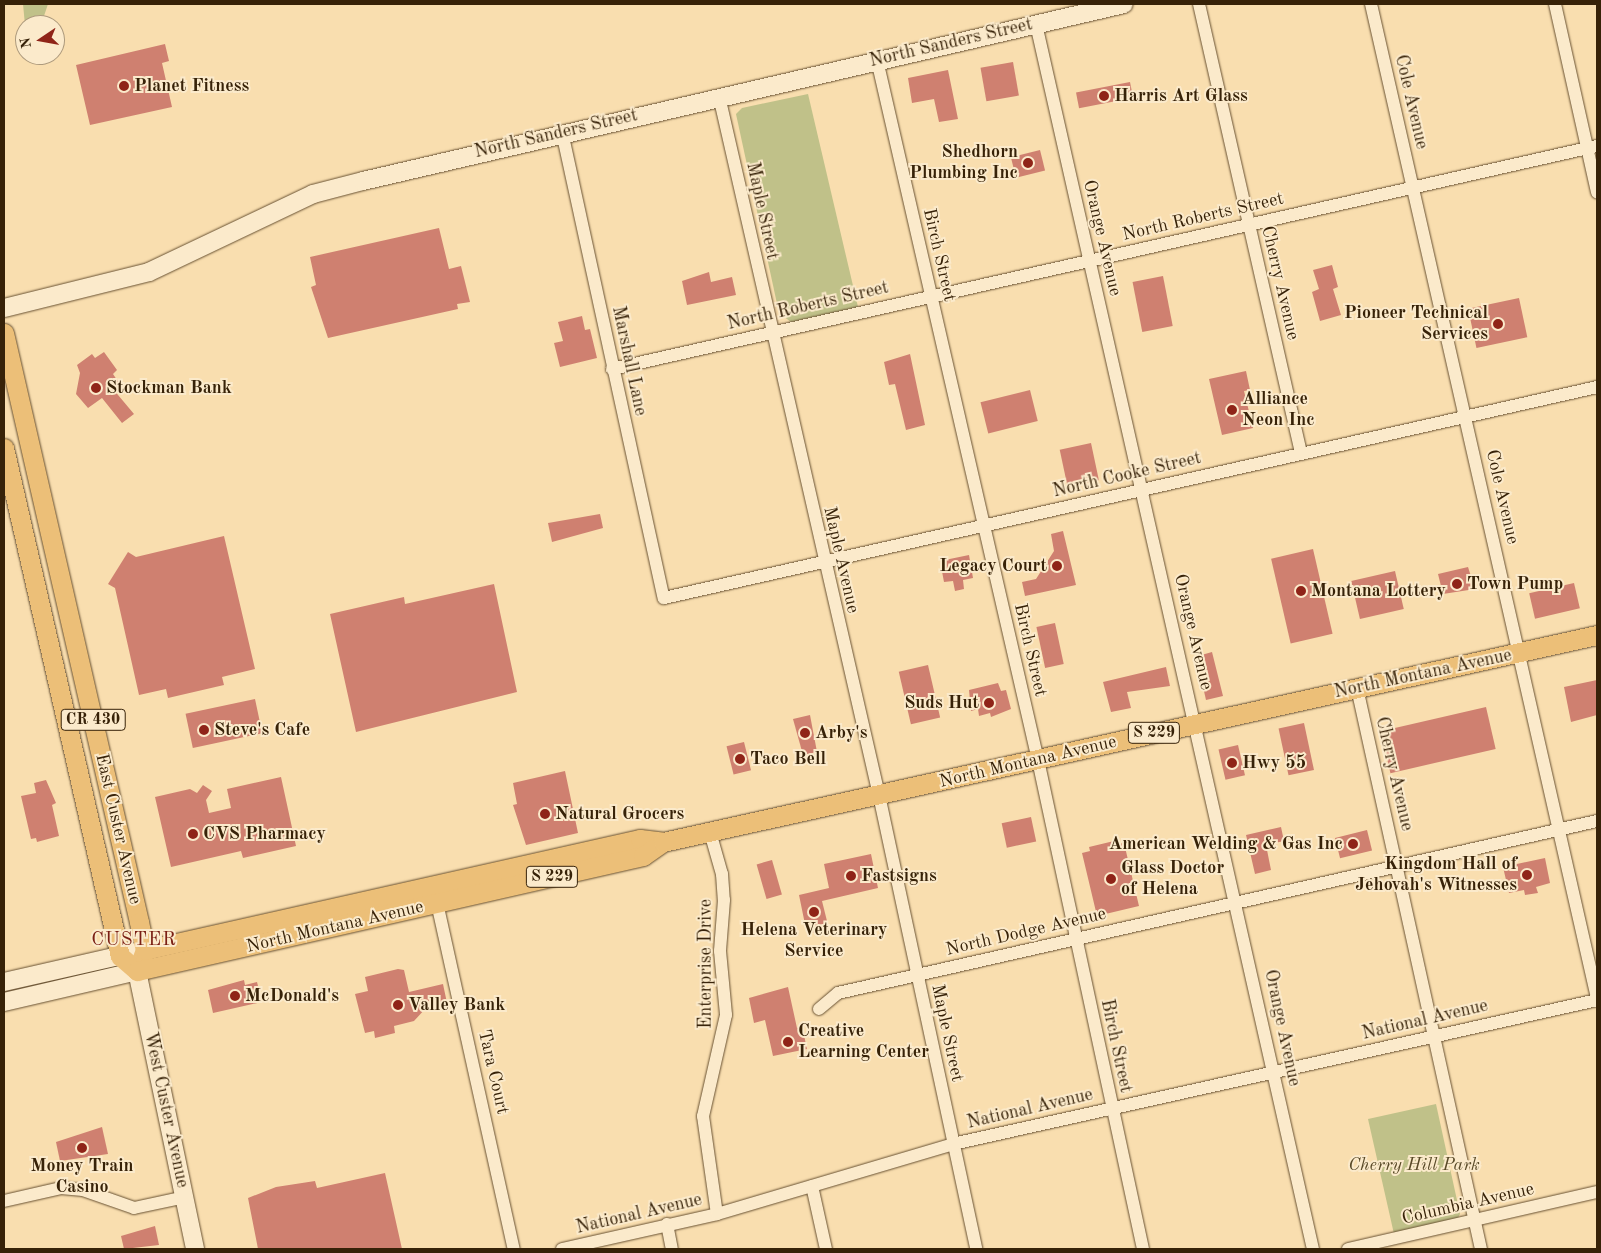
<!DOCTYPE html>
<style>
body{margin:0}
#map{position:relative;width:1601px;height:1253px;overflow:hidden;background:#f9deaf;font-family:"Old Standard TT",serif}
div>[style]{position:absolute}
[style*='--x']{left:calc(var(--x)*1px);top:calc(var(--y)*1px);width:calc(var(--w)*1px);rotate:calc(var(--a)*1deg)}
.green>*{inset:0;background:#c0c189}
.building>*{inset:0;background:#cf8070;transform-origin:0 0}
.roads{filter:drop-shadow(0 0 1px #685132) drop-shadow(0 0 1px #685132)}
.street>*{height:12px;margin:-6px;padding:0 6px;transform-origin:6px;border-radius:6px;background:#fbeacb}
.secondary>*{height:18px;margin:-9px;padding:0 9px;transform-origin:9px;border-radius:9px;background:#fbeacb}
.primary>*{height:19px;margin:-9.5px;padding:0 9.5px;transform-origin:9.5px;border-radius:9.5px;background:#ecbf78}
.dots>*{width:14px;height:14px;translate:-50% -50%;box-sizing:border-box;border:2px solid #fbeacb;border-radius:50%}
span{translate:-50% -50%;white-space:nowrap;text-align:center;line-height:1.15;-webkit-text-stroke:4px #fbeacb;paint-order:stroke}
.shield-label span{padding:1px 4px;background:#fbeacb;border:1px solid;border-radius:4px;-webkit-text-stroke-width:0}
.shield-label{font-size:16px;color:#372208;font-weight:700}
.street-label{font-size:18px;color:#372208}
.poi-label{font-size:18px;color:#372208;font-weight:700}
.left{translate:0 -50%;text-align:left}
.right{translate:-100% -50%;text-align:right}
.park-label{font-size:18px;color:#594a28;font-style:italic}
.neighbourhood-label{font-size:19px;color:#7a1f14;letter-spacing:1px}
.frame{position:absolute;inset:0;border:5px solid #372208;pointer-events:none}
.north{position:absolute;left:15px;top:15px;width:50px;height:50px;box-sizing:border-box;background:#fbeacb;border:1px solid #ad9a7d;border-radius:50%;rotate:258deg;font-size:14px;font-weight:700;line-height:20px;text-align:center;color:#372208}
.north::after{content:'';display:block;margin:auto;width:18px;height:22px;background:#8f2418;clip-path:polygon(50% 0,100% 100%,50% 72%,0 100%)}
</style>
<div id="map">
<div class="green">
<i style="clip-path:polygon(23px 4px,48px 4px,41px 25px,25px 25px)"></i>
<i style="clip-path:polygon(808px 94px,858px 307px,791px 322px,779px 313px,736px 114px,742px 108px)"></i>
<i style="clip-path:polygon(1436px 1104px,1460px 1214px,1458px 1218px,1394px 1234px,1368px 1119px)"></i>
</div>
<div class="building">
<i style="clip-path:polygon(165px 44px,169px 61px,162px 63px,172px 107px,90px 125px,76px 65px)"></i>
<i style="left:1013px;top:62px;width:34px;height:33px;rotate:80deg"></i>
<i style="clip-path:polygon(948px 70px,958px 119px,939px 122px,934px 99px,912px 103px,908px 78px)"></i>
<i style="left:1130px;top:82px;width:16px;height:55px;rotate:79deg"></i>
<i style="left:1040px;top:150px;width:21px;height:30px;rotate:76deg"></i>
<i style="clip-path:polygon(439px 228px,449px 269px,461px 266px,470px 302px,457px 304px,458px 309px,328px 338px,311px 287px,316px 285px,310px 257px)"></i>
<i style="clip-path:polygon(1332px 265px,1338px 287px,1333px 289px,1341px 315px,1320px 321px,1312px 292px,1319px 289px,1313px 270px)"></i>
<i style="clip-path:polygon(709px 272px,711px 282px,732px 277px,736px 295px,687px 305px,682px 281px)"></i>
<i style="left:1163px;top:276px;width:51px;height:31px;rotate:79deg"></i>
<i style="left:1519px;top:298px;width:40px;height:52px;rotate:78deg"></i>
<i style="clip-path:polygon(582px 316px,585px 330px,590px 329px,597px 358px,560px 367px,554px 343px,563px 341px,558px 322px)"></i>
<i style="clip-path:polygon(104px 352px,117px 370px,113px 374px,119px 383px,113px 389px,134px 414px,122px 423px,102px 398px,88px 408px,76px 394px,80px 373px,77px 365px,92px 354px,95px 358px)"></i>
<i style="clip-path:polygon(910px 354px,925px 425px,906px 430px,895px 384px,889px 385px,884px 362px)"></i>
<i style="clip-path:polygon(1246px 371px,1250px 390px,1244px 391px,1253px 428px,1222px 435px,1209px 379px)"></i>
<i style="left:1030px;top:390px;width:32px;height:51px;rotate:76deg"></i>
<i style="left:1091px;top:443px;width:38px;height:32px;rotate:78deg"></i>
<i style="clip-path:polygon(600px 514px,603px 528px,552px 542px,548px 523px)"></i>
<i style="clip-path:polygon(1063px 531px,1076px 585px,1025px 596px,1022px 582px,1036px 579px,1054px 551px,1051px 534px)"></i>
<i style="clip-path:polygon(224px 536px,255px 669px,222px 677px,224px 685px,168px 698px,166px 689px,139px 695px,115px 588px,108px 584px,128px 552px,136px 557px)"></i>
<i style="left:1313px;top:549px;width:87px;height:43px;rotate:77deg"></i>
<i style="clip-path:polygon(969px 555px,973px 578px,963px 580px,964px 589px,955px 591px,953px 581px,944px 582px,940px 561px)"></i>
<i style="clip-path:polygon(1468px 567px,1475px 589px,1443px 594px,1438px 574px)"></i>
<i style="left:1395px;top:571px;width:39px;height:45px;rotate:77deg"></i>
<i style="left:1574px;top:583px;width:26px;height:46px;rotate:77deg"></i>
<i style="clip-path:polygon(494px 584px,517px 692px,356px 732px,330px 614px,404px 597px,405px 604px)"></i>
<i style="left:1055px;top:623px;width:42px;height:19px;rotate:78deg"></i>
<i style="clip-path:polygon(1212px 652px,1223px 696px,1206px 700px,1197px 660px,1198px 656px)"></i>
<i style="left:928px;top:665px;width:54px;height:30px;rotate:77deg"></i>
<i style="clip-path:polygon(1166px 667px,1170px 686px,1127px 692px,1131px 708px,1111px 712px,1103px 682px)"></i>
<i style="clip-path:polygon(1597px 680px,1597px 715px,1571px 722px,1564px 687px)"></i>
<i style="clip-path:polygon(998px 683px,1001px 691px,1006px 690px,1011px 709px,991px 717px,990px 713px,979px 716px,978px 709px,971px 711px,969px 690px)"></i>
<i style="left:255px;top:699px;width:35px;height:71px;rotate:78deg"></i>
<i style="left:1486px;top:707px;width:43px;height:108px;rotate:77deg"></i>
<i style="clip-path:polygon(810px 715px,817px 752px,803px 755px,793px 719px)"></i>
<i style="left:1304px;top:723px;width:48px;height:26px;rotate:78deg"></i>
<i style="left:744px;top:742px;width:29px;height:18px;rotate:76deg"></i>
<i style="left:1238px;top:745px;width:31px;height:20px;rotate:77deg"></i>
<i style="clip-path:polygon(565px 771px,578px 833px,526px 845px,513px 805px,517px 804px,513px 783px)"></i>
<i style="clip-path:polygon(281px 777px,296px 846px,243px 858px,241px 851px,171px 867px,155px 797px,190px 789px,197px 793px,203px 785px,212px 791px,206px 800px,209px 813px,231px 808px,227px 789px)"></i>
<i style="clip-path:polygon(46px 780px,56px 803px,52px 805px,59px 836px,37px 842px,36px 838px,31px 839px,21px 796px,36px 793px,34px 783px)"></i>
<i style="left:1031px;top:817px;width:25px;height:30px;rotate:78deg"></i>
<i style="clip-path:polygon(1281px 827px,1284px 841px,1266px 845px,1271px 870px,1255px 874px,1246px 835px)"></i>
<i style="left:1367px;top:830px;width:21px;height:33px;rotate:76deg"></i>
<i style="clip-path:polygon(1114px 841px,1115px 845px,1124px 843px,1139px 906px,1097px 916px,1082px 853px,1090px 851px,1089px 847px)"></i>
<i style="clip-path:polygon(871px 854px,878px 888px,822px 901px,829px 929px,807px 934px,799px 895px,829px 888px,824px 864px)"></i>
<i style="clip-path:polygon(1545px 858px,1550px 883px,1536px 887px,1538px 893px,1525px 895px,1524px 890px,1509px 893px,1503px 867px)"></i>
<i style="left:772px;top:860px;width:36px;height:16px;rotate:74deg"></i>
<i style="clip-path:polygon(398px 969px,404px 970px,409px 992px,443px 984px,447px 1003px,426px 1008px,414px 1021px,394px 1026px,395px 1033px,375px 1038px,374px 1031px,365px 1033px,355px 994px,368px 991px,365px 977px)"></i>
<i style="clip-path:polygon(244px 980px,245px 985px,257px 982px,262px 1002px,213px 1013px,208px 990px)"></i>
<i style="clip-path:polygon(788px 987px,797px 1028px,802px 1026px,807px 1049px,773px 1056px,765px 1020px,754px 1023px,749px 998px)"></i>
<i style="clip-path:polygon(102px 1127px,108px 1154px,60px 1161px,56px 1142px)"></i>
<i style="clip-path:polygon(385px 1173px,402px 1249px,258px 1249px,248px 1198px,276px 1187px,315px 1181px,317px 1188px)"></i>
<i style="clip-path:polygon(155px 1226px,159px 1245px,124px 1249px,121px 1236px)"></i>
</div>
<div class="roads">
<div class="street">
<i style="--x:1199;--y:4;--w:461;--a:77.2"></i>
<i style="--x:1371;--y:4;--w:1019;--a:77.19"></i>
<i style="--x:1555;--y:4;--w:193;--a:77.4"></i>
<i style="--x:1036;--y:24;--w:1256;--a:77.26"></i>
<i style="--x:877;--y:60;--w:718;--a:77.05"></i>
<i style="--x:1038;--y:760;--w:500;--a:77.88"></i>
<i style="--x:719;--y:96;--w:717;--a:77.11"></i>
<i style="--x:879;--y:795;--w:464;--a:77.9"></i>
<i style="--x:562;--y:132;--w:477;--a:77.7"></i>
<i style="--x:664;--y:598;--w:957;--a:-12.74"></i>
<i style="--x:612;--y:369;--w:1010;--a:-12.76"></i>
<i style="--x:1357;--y:688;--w:575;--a:77.54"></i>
<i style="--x:710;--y:832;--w:44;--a:74.1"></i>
<i style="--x:722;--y:874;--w:26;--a:86"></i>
<i style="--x:724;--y:900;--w:51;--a:94.5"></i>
<i style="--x:720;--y:951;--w:64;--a:84.6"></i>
<i style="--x:726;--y:1015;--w:104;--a:102.8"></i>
<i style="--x:703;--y:1116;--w:99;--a:81.9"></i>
<i style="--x:437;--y:903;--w:354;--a:77.5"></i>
<i style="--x:819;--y:1009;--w:25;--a:-40"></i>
<i style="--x:838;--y:993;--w:778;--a:-12.77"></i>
<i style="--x:812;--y:1186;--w:65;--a:77.5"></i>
<i style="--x:4;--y:1201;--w:58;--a:-12.8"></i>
<i style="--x:61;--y:1188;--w:22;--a:5"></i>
<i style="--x:83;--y:1190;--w:54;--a:19.4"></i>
<i style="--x:134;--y:1208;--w:52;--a:-12.2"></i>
<i style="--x:667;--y:1224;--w:25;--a:79"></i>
<i style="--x:562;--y:1249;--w:159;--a:-12.7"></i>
<i style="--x:717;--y:1214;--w:246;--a:-16.5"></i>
<i style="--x:953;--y:1144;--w:660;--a:-12.6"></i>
<i style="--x:1348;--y:1249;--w:255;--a:-12.9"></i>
</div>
<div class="secondary">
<i style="--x:4;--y:308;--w:149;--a:-13.9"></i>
<i style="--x:149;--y:272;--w:182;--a:-25.4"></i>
<i style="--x:313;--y:194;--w:52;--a:-14.6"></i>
<i style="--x:363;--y:181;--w:781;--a:-13.09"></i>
<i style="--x:4;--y:982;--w:145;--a:-12.8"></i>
<i style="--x:4;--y:1002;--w:137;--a:-13.1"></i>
<i style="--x:137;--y:971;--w:284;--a:78.2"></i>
</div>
<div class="primary">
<i style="--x:4;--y:333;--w:604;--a:77.09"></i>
<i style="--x:139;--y:922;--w:29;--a:78"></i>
<i style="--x:145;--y:950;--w:22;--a:111"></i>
<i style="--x:4;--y:448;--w:521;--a:77.14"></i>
<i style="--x:120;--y:956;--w:23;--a:41"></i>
<i style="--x:145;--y:950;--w:507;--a:-12.64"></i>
<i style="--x:640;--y:839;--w:23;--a:7"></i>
<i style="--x:137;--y:971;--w:519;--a:-12.8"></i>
<i style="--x:643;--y:856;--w:24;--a:-35"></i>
<i style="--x:663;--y:842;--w:957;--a:-12.5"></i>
</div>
</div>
<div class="dots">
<i style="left:124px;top:86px;background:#8f2418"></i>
<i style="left:1104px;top:96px;background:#8f2418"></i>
<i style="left:1028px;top:163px;background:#8f2418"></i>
<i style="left:1498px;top:324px;background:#8f2418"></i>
<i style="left:96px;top:388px;background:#8f2418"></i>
<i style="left:1232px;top:410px;background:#8f2418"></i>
<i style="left:1057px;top:566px;background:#8f2418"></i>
<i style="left:1457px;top:584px;background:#8f2418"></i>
<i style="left:1301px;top:591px;background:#8f2418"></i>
<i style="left:989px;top:703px;background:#8f2418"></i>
<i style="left:204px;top:730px;background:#8f2418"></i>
<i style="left:805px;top:733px;background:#8f2418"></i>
<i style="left:740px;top:759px;background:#8f2418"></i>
<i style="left:1232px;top:763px;background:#8f2418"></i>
<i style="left:545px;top:814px;background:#8f2418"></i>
<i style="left:193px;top:834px;background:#8f2418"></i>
<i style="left:1353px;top:844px;background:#8f2418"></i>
<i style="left:1527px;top:875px;background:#8f2418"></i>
<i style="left:851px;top:876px;background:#8f2418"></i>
<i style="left:1111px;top:879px;background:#8f2418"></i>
<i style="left:814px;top:912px;background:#8f2418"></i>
<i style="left:235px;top:996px;background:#8f2418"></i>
<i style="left:398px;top:1005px;background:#8f2418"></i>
<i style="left:788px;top:1042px;background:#8f2418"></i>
<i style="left:82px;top:1148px;background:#8f2418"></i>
</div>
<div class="shield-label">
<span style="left:93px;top:720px">CR 430</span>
<span style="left:1154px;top:733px">S 229</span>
<span style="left:552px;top:877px">S 229</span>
</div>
<div class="street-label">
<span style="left:951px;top:43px;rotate:-13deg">North Sanders Street</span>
<span style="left:1411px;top:102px;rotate:77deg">Cole Avenue</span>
<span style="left:556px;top:134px;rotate:-13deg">North Sanders Street</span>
<span style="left:762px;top:211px;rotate:78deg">Maple Street</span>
<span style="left:1203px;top:217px;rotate:-13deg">North Roberts Street</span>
<span style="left:1102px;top:238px;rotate:77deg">Orange Avenue</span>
<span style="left:939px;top:255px;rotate:77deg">Birch Street</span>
<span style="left:1280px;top:283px;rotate:77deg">Cherry Avenue</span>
<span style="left:808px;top:306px;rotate:-13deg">North Roberts Street</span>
<span style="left:629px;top:361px;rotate:78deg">Marshall Lane</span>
<span style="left:1127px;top:475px;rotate:-13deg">North Cooke Street</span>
<span style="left:1502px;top:497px;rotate:77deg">Cole Avenue</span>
<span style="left:841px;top:560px;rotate:77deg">Maple Avenue</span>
<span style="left:1193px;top:632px;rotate:77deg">Orange Avenue</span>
<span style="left:1030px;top:650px;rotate:77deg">Birch Street</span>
<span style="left:1423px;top:674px;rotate:-12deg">North Montana Avenue</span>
<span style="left:1028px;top:762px;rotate:-13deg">North Montana Avenue</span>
<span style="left:1394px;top:774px;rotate:77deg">Cherry Avenue</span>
<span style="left:118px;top:829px;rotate:77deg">East Custer Avenue</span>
<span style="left:335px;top:927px;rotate:-13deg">North Montana Avenue</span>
<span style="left:1026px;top:932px;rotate:-13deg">North Dodge Avenue</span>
<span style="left:706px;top:964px;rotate:-90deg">Enterprise Drive</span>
<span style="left:1425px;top:1020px;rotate:-13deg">National Avenue</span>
<span style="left:1282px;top:1028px;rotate:78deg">Orange Avenue</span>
<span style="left:947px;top:1033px;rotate:78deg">Maple Street</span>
<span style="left:1116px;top:1046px;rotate:78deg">Birch Street</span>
<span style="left:493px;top:1072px;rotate:77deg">Tara Court</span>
<span style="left:1030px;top:1109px;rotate:-13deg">National Avenue</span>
<span style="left:166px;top:1110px;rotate:78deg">West Custer Avenue</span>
<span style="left:1468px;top:1204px;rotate:-13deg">Columbia Avenue</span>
<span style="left:639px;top:1214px;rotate:-13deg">National Avenue</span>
</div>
<div class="poi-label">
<span class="left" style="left:134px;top:86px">Planet Fitness</span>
<span class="left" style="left:1114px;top:96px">Harris Art Glass</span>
<span class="right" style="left:1018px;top:163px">Shedhorn<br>Plumbing Inc</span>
<span class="right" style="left:1488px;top:324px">Pioneer Technical<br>Services</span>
<span class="left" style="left:106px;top:388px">Stockman Bank</span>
<span class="left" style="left:1242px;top:410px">Alliance<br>Neon Inc</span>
<span class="right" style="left:1047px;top:566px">Legacy Court</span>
<span class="left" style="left:1467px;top:584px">Town Pump</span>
<span class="left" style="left:1311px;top:591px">Montana Lottery</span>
<span class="right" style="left:979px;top:703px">Suds Hut</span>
<span class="left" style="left:214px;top:730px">Steve's Cafe</span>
<span class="left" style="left:815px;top:733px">Arby's</span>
<span class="left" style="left:750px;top:759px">Taco Bell</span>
<span class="left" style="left:1242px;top:763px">Hwy 55</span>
<span class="left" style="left:555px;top:814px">Natural Grocers</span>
<span class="left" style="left:203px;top:834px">CVS Pharmacy</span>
<span class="right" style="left:1343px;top:844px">American Welding &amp; Gas Inc</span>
<span class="right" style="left:1517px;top:875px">Kingdom Hall of<br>Jehovah's Witnesses</span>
<span class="left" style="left:1121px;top:879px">Glass Doctor<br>of Helena</span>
<span class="left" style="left:861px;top:876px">Fastsigns</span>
<span style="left:814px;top:941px">Helena Veterinary<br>Service</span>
<span class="left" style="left:245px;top:996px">McDonald's</span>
<span class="left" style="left:408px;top:1005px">Valley Bank</span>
<span class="left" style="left:798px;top:1042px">Creative<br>Learning Center</span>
<span style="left:82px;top:1177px">Money Train<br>Casino</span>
</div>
<div class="park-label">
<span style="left:1414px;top:1165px">Cherry Hill Park</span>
</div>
<div class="neighbourhood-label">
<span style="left:134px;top:941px">CUSTER</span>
</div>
<div class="frame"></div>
<div class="north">N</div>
</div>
